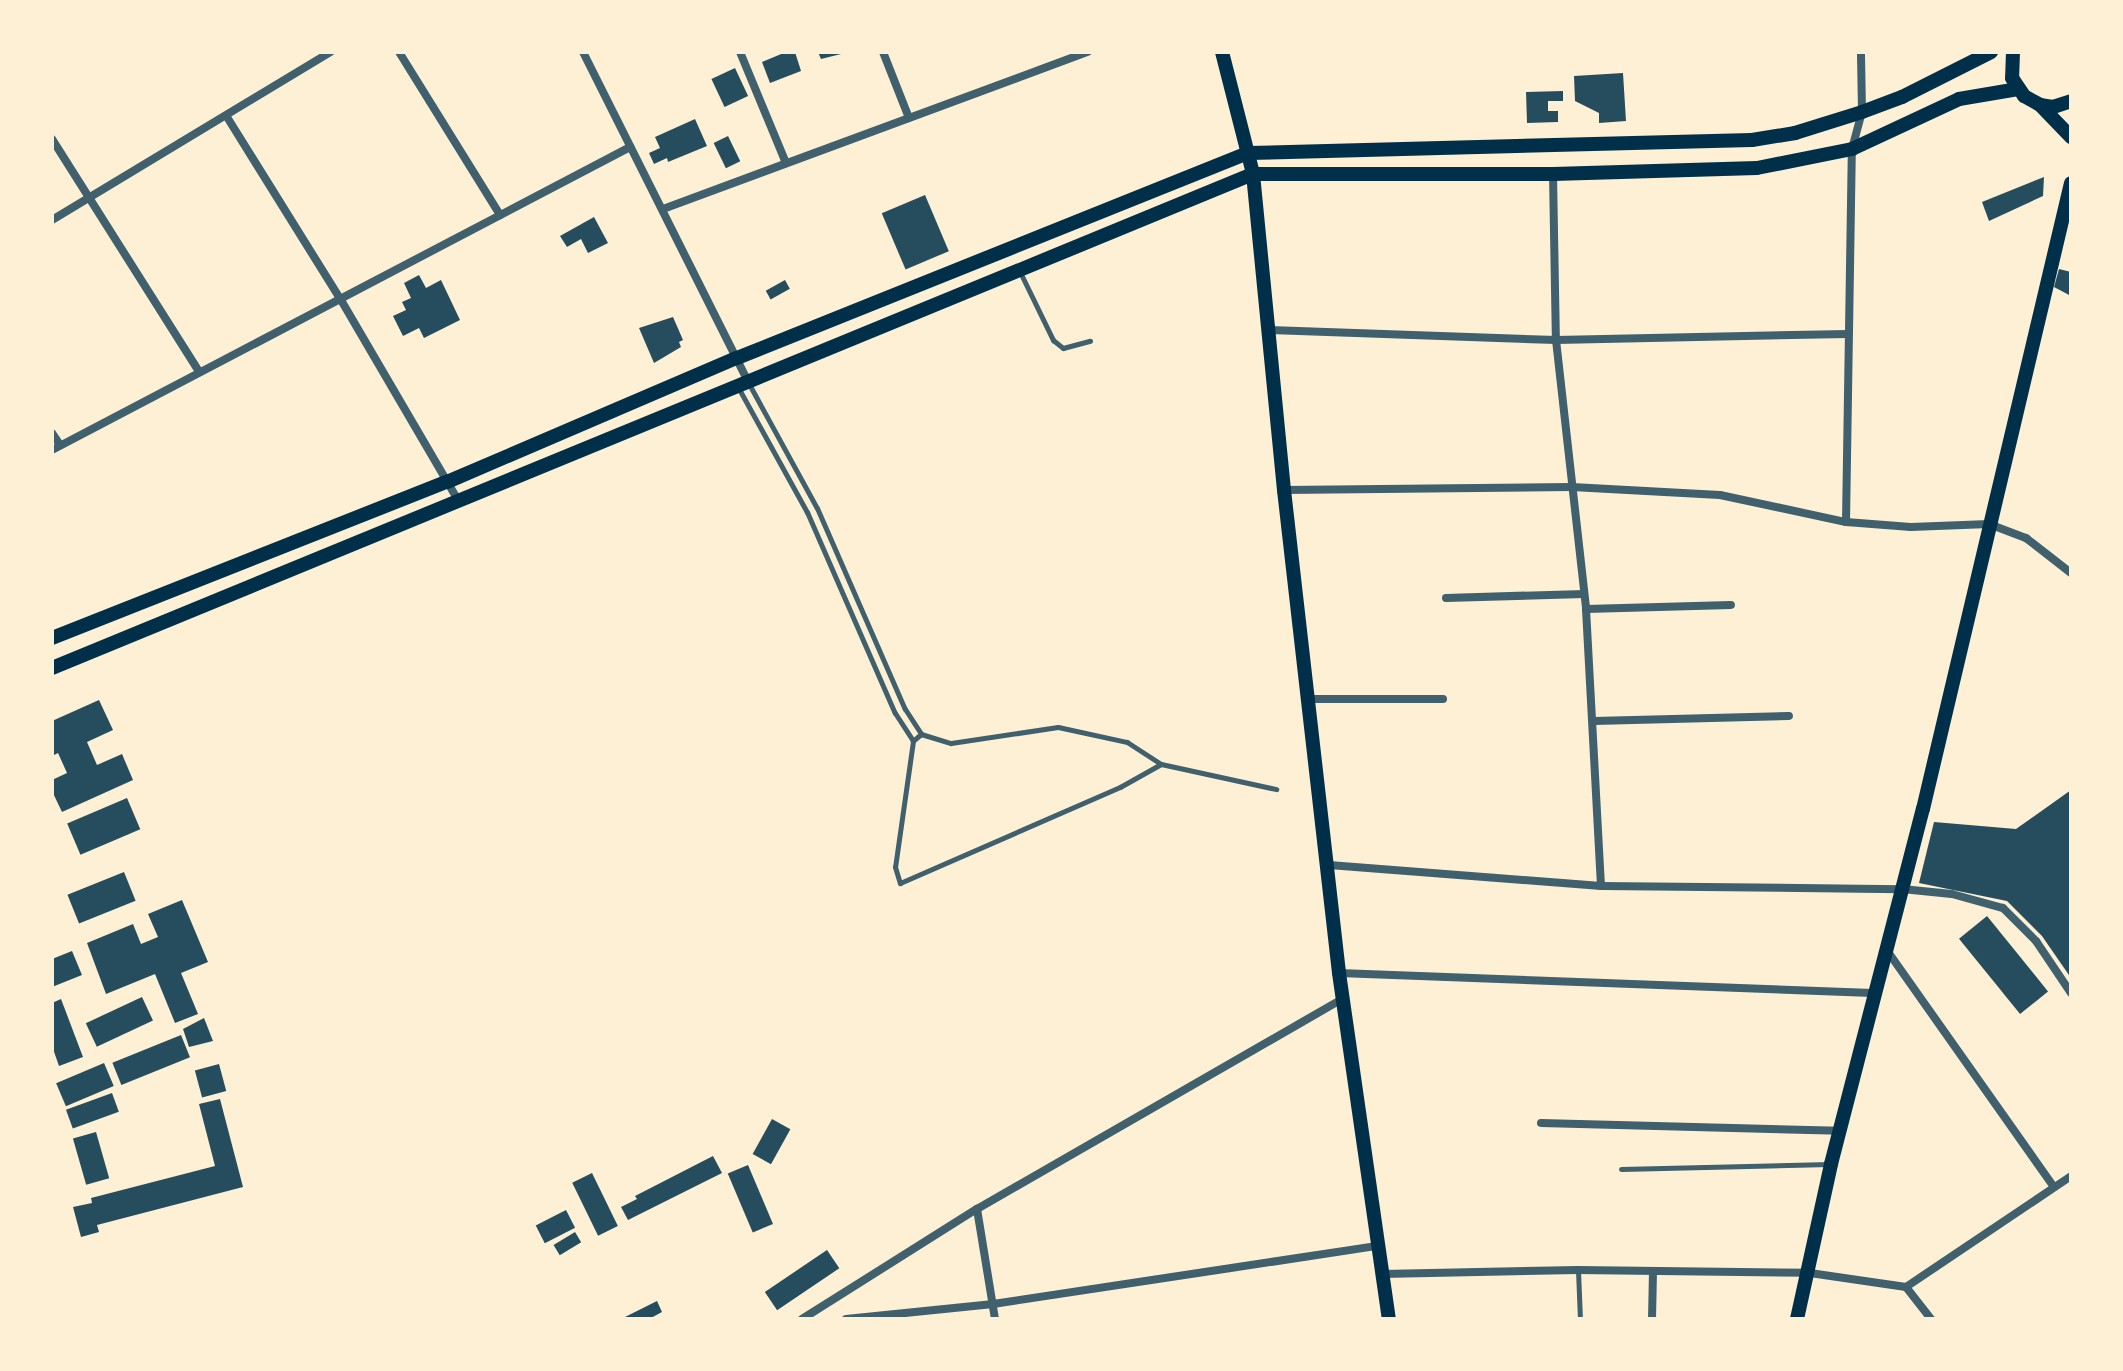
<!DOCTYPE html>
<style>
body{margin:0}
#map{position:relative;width:2123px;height:1371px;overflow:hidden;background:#fdf0d5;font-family:"Open Sans",sans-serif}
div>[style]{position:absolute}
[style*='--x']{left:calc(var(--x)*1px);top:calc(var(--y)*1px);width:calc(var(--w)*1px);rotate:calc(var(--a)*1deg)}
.building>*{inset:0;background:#264d5e;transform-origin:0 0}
.service>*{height:5px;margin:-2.5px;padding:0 2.5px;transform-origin:2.5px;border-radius:2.5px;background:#3f606c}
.minor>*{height:8px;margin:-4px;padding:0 4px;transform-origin:4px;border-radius:4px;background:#3f606c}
.secondary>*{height:14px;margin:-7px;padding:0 7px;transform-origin:7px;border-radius:7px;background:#003049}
span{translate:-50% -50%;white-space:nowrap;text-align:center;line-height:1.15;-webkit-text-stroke:7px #fdf0d5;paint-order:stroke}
.frame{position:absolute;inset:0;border:54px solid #fdf0d5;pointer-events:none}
</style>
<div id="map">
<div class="building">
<i style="clip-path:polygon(786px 52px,795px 52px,801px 71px,770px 83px,762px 62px)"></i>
<i style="clip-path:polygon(818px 52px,845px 52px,845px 53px,821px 59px)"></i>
<i style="left:735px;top:68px;width:31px;height:26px;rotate:65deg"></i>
<i style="clip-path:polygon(1623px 73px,1626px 121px,1599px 123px,1599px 113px,1575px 101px,1574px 76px)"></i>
<i style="clip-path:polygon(1563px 91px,1563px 101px,1548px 101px,1548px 111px,1558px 111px,1558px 122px,1527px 123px,1526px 92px)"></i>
<i style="clip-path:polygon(695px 119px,707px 146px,668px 162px,667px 158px,654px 164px,649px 153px,660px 148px,655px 137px)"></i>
<i style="left:728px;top:136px;width:28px;height:16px;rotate:64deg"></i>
<i style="clip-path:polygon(2044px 177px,2043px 196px,1989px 221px,1982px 202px)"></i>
<i style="left:925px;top:195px;width:61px;height:47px;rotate:67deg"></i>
<i style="clip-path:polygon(594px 217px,608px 243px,588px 253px,581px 239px,567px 247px,560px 236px)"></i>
<i style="clip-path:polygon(2059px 269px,2071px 272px,2071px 296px,2054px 287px)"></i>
<i style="clip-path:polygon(419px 275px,426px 288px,441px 280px,460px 320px,424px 338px,419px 328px,403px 336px,393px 316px,406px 310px,402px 302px,411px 298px,404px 283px)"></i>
<i style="left:785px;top:280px;width:10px;height:22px;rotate:61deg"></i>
<i style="clip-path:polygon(673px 317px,683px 340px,679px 342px,681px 347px,654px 363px,639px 328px)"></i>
<i style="clip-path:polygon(99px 700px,113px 730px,87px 742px,97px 765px,122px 754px,133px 780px,62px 812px,52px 791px,52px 780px,67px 773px,58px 753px,52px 756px,52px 721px)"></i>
<i style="clip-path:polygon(2071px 790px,2071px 978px,2042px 936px,2007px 901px,1919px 883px,1934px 822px,2016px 829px)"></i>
<i style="left:127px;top:798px;width:34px;height:65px;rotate:67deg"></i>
<i style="left:124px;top:872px;width:31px;height:61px;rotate:68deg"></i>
<i style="clip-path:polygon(182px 900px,208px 962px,181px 973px,198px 1014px,175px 1023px,155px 974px,106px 994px,87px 943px,133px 924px,141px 944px,158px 937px,148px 914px)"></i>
<i style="left:1987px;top:916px;width:97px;height:36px;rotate:51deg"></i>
<i style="clip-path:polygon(72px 951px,82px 975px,52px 987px,52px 959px)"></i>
<i style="left:142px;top:997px;width:26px;height:62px;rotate:65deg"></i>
<i style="clip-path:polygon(61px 999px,83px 1057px,59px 1066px,52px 1046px,52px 1003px)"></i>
<i style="clip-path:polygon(204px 1018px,213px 1041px,189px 1047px,183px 1029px)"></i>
<i style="left:181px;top:1035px;width:24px;height:74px;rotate:68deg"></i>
<i style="left:104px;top:1063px;width:25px;height:52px;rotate:67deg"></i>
<i style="left:219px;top:1064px;width:28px;height:25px;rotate:75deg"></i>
<i style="left:112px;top:1093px;width:20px;height:49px;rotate:70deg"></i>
<i style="clip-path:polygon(220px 1099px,243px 1187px,97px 1225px,99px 1232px,81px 1237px,73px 1207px,92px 1203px,91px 1198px,215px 1166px,199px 1104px)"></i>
<i style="left:772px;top:1119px;width:21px;height:40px;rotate:29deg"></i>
<i style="left:96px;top:1132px;width:48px;height:24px;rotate:74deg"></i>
<i style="clip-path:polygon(713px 1156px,722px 1173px,628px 1220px,621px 1207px,637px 1199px,635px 1196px)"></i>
<i style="left:748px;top:1165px;width:64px;height:22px;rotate:67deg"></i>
<i style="left:592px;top:1173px;width:59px;height:22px;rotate:64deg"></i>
<i style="left:566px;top:1210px;width:20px;height:34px;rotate:63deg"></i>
<i style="left:575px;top:1232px;width:12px;height:25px;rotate:59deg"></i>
<i style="left:827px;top:1250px;width:22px;height:75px;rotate:56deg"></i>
<i style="clip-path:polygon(657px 1301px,662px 1312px,649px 1319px,621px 1319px)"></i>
</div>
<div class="service">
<i style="--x:1020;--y:272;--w:76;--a:64.1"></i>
<i style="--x:1053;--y:340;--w:13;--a:39"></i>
<i style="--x:1063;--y:348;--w:28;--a:-15"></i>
<i style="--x:749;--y:384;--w:141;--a:61.3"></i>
<i style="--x:817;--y:508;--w:219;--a:66.4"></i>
<i style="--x:905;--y:709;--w:30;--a:57"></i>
<i style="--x:921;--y:734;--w:31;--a:17"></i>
<i style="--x:951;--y:743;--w:108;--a:-8.5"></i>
<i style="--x:1058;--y:727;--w:71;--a:12.3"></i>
<i style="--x:1127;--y:742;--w:40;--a:32.9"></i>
<i style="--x:1161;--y:764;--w:118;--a:12.3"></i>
<i style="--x:739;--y:389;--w:141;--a:61.1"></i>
<i style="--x:807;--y:512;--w:219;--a:66.4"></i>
<i style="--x:895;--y:713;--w:33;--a:57"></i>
<i style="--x:921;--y:734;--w:11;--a:139"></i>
<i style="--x:913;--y:741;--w:127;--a:98.1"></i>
<i style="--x:895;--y:867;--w:17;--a:73"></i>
<i style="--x:900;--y:883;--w:240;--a:-23.6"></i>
<i style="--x:1120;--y:787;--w:47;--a:-29.3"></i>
<i style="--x:1621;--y:1169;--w:209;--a:-1.4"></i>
<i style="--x:1578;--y:1270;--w:49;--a:87.7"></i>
</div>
<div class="minor">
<i style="--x:399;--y:52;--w:192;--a:58.2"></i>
<i style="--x:583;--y:52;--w:371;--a:63.4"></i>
<i style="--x:740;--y:52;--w:120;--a:67.5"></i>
<i style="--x:883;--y:52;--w:71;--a:68.5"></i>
<i style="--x:227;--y:117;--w:216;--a:58.1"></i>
<i style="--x:341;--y:300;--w:234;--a:59.7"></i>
<i style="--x:52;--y:139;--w:273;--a:57.7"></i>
<i style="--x:1553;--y:174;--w:166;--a:89"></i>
<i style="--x:1556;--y:340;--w:271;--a:83.6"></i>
<i style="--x:1586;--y:609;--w:277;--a:86.9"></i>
<i style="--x:663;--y:209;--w:453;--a:-20.3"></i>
<i style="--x:52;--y:220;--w:325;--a:-31.1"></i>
<i style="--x:1269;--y:330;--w:287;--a:2"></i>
<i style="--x:1556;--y:340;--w:292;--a:-1.2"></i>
<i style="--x:52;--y:433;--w:14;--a:56"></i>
<i style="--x:52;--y:450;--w:653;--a:-27.66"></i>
<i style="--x:1284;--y:490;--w:288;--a:-0.6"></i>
<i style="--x:1572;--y:487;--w:148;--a:3.1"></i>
<i style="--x:1720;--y:495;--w:129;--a:12.1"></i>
<i style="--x:1846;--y:522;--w:65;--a:4.4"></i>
<i style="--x:1911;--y:527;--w:78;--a:-2.2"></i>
<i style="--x:1989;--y:524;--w:40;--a:21"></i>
<i style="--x:2026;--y:538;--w:57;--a:37.9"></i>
<i style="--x:1846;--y:522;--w:373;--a:-89.1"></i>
<i style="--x:1852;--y:149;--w:38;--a:-75"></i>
<i style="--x:1862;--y:112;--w:60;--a:-91"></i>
<i style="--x:1446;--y:598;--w:138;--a:-1.7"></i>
<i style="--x:1586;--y:609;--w:145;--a:-1.6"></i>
<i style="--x:1309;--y:699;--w:134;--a:0"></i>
<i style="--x:1594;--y:721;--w:195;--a:-1.5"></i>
<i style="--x:1329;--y:865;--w:273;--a:4.4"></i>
<i style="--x:1601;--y:886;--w:301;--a:0.6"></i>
<i style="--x:1902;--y:889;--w:50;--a:5.7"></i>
<i style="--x:1952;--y:894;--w:53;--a:15.4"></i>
<i style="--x:2003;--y:908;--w:47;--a:45"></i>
<i style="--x:2036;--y:941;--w:63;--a:56.1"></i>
<i style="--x:1886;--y:949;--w:291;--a:54.8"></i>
<i style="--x:1339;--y:973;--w:534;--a:2.14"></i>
<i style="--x:1541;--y:1123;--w:299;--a:1.5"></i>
<i style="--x:977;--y:1209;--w:111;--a:80.7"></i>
<i style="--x:1382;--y:1274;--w:196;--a:-1.2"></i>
<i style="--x:1578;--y:1270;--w:232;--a:0.7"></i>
<i style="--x:1810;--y:1273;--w:97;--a:8.3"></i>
<i style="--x:1906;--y:1287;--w:41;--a:52"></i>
<i style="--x:1906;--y:1287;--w:199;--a:-33.9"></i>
<i style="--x:802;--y:1319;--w:207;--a:-32.2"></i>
<i style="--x:977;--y:1209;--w:421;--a:-29.9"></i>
<i style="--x:846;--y:1319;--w:148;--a:-5.8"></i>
<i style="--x:993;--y:1304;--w:387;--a:-8.6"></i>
<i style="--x:1652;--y:1319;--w:47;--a:-88.8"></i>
</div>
<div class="secondary">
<i style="--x:1222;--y:52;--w:126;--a:75.7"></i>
<i style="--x:1253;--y:174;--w:318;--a:84.4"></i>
<i style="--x:1284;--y:490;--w:486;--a:83.5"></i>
<i style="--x:1339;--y:973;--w:350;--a:81.8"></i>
<i style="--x:2013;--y:52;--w:26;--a:92"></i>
<i style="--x:2012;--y:78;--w:22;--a:56"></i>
<i style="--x:2024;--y:96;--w:18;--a:29"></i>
<i style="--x:2040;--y:105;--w:13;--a:9"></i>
<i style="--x:2053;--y:107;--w:19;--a:-18"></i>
<i style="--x:2040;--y:105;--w:45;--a:45.9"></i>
<i style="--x:52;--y:638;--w:425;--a:-21.6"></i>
<i style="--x:447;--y:482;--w:315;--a:-23.2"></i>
<i style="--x:737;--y:358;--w:551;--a:-21.86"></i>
<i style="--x:1248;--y:153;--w:504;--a:-1.48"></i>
<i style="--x:1752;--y:140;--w:44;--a:-9.2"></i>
<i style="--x:1795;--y:133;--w:70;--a:-17.4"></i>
<i style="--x:1862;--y:112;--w:43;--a:-20.6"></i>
<i style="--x:1902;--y:97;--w:100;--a:-26.8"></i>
<i style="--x:52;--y:668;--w:1299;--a:-22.36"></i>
<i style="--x:1253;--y:174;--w:300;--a:0"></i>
<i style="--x:1553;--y:174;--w:204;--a:-1.7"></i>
<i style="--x:1757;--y:168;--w:97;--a:-11.3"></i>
<i style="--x:1852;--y:149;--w:118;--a:-25"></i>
<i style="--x:1959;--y:99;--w:60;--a:-9.6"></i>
<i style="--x:1797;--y:1319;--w:159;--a:-77.6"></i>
<i style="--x:1831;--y:1164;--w:367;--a:-75.5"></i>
<i style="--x:1923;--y:809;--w:643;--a:-76.7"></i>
</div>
<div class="frame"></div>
</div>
